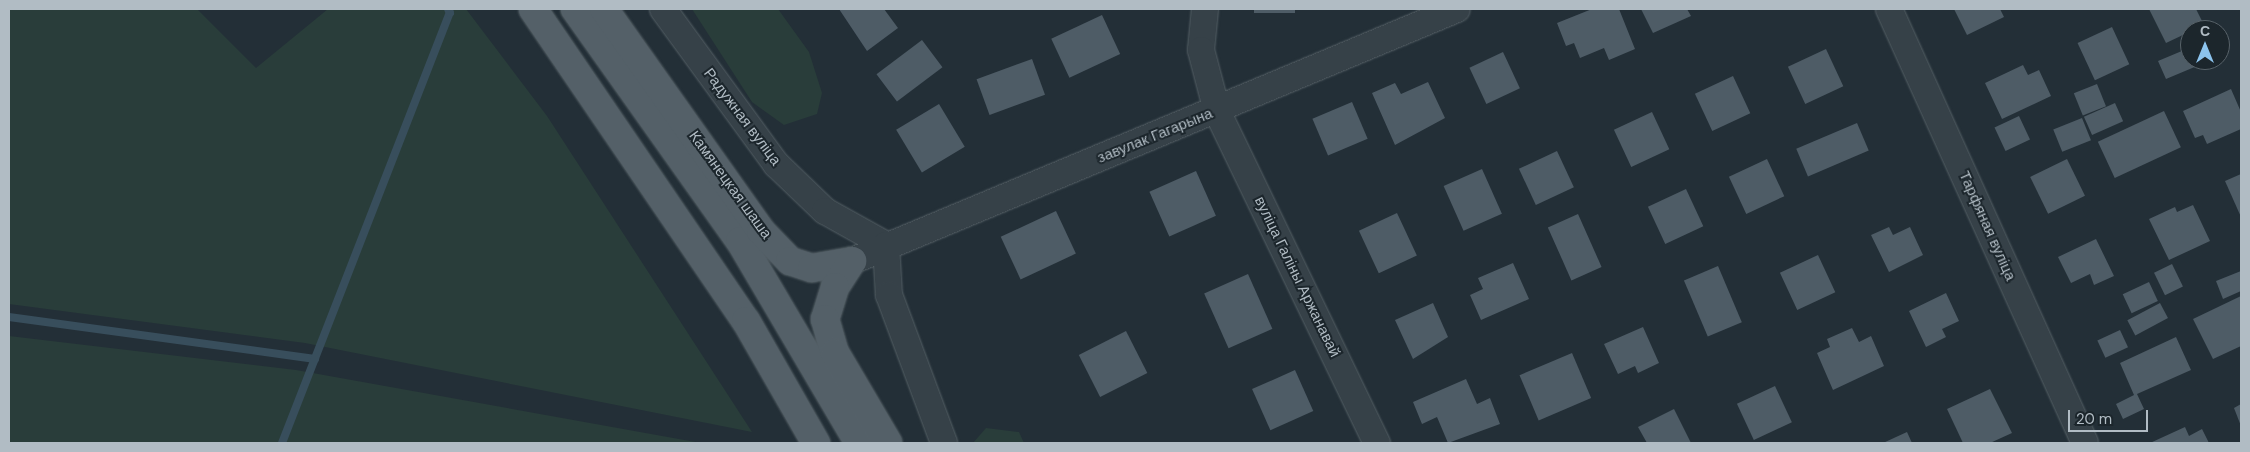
<!DOCTYPE html>
<meta charset="utf-8">
<style>
body{margin:0}
#map{position:relative;width:2250px;height:452px;overflow:hidden;background:#232f37;font-family:"DM Sans",sans-serif}
div>[style]{position:absolute}
[style*='--x']{left:calc(var(--x)*1px);top:calc(var(--y)*1px);width:calc(var(--w)*1px);rotate:calc(var(--a)*1deg)}
.green>*{inset:0;background:#293d3a}
.stream>*{height:8px;margin:-4px;padding:0 4px;transform-origin:4px;border-radius:4px;background:#384e5c}
.building>*{inset:0;background:#4e5c66;transform-origin:0 0}
.roads{filter:drop-shadow(0 0 1px #545f65) drop-shadow(0 0 1px #545f65)}
.street>*{height:26px;margin:-13px;padding:0 13px;transform-origin:13px;border-radius:13px;background:#364148}
.primary>*{height:28px;margin:-14px;padding:0 14px;transform-origin:14px;border-radius:14px;background:#546068}
span{translate:-50% -50%;white-space:nowrap;text-align:center;line-height:1.15;-webkit-text-stroke:4px #1c262c;paint-order:stroke}
.street-label{font-size:15px;color:#b1bcc4}
.frame{position:absolute;inset:0;border:10px solid #b1bcc4;pointer-events:none}
.north{position:absolute;left:2180px;top:20px;width:50px;height:50px;box-sizing:border-box;background:#1c262c;border:1px solid #586269;border-radius:50%;rotate:0deg;font-size:14px;font-weight:700;line-height:20px;text-align:center;color:#b1bcc4}
.north::after{content:'';display:block;margin:auto;width:18px;height:22px;background:#8cc4ee;clip-path:polygon(50% 0,100% 100%,50% 72%,0 100%)}
.scale{position:absolute;left:2068px;top:410px;width:80px;height:22px;box-sizing:border-box;border:2px solid #b1bcc4;border-top:0;padding-left:6px;font-size:15px;line-height:18px;white-space:nowrap;color:#b1bcc4;-webkit-text-stroke:4px #1c262c;paint-order:stroke}
</style>
<div id="map">
<div class="green">
<i style="clip-path:polygon(9px 9px,197px 9px,256px 68px,328px 9px,466px 9px,547px 116px,752px 432px,305px 343px,9px 304px)"></i>
<i style="clip-path:polygon(692px 9px,778px 9px,809px 52px,822px 93px,817px 114px,784px 125px,752px 102px)"></i>
<i style="clip-path:polygon(9px 336px,296px 370px,701px 443px,9px 443px)"></i>
<i style="clip-path:polygon(986px 428px,1019px 432px,1024px 443px,973px 443px)"></i>
</div>
<div class="stream">
<i style="--x:9;--y:317;--w:309;--a:7.8"></i>
<i style="--x:282;--y:443;--w:462;--a:-68.7"></i>
<i style="--x:450;--y:13;--w:4;--a:-117"></i>
</div>
<div class="building">
<i style="clip-path:polygon(839px 9px,884px 9px,898px 28px,867px 51px)"></i>
<i style="left:1254px;top:9px;width:41px;height:4px"></i>
<i style="clip-path:polygon(1592px 9px,1619px 9px,1635px 49px,1609px 60px,1604px 48px,1580px 58px,1574px 43px,1566px 46px,1557px 23px)"></i>
<i style="clip-path:polygon(1641px 9px,1687px 9px,1691px 16px,1653px 33px)"></i>
<i style="clip-path:polygon(1954px 9px,2000px 9px,2004px 17px,1967px 35px)"></i>
<i style="clip-path:polygon(2149px 9px,2196px 9px,2204px 25px,2166px 43px)"></i>
<i style="left:1102px;top:15px;width:43px;height:56px;rotate:65deg"></i>
<i style="left:2112px;top:27px;width:41px;height:38px;rotate:65deg"></i>
<i style="left:922px;top:40px;width:34px;height:57px;rotate:53deg"></i>
<i style="clip-path:polygon(2189px 48px,2190px 60px,2197px 66px,2166px 79px,2158px 61px)"></i>
<i style="left:1826px;top:49px;width:41px;height:42px;rotate:65deg"></i>
<i style="left:1503px;top:52px;width:40px;height:37px;rotate:65deg"></i>
<i style="left:1032px;top:59px;width:38px;height:59px;rotate:70deg"></i>
<i style="clip-path:polygon(2023px 65px,2028px 75px,2039px 70px,2051px 96px,2002px 119px,1985px 83px)"></i>
<i style="left:1733px;top:76px;width:41px;height:42px;rotate:65deg"></i>
<i style="clip-path:polygon(1428px 82px,1445px 118px,1395px 145px,1372px 93px,1395px 83px,1401px 94px)"></i>
<i style="left:2097px;top:84px;width:24px;height:25px;rotate:68deg"></i>
<i style="clip-path:polygon(2231px 89px,2241px 112px,2241px 129px,2207px 144px,2203px 135px,2195px 138px,2183px 111px)"></i>
<i style="left:1352px;top:102px;width:40px;height:43px;rotate:67deg"></i>
<i style="left:2115px;top:103px;width:20px;height:34px;rotate:66deg"></i>
<i style="left:939px;top:104px;width:50px;height:50px;rotate:59deg"></i>
<i style="left:2164px;top:111px;width:40px;height:73px;rotate:65deg"></i>
<i style="left:1652px;top:112px;width:41px;height:42px;rotate:65deg"></i>
<i style="left:2019px;top:116px;width:26px;height:27px;rotate:65deg"></i>
<i style="left:2082px;top:118px;width:24px;height:31px;rotate:68deg"></i>
<i style="left:1857px;top:123px;width:30px;height:66px;rotate:67deg"></i>
<i style="left:1557px;top:151px;width:40px;height:42px;rotate:65deg"></i>
<i style="left:1767px;top:159px;width:41px;height:42px;rotate:65deg"></i>
<i style="left:2067px;top:159px;width:41px;height:41px;rotate:64deg"></i>
<i style="left:1482px;top:169px;width:49px;height:42px;rotate:66deg"></i>
<i style="left:1196px;top:171px;width:49px;height:51px;rotate:66deg"></i>
<i style="clip-path:polygon(2241px 174px,2241px 217px,2225px 181px)"></i>
<i style="left:1686px;top:189px;width:41px;height:42px;rotate:65deg"></i>
<i style="clip-path:polygon(2193px 205px,2210px 241px,2169px 260px,2149px 219px,2175px 207px,2177px 212px)"></i>
<i style="left:1056px;top:211px;width:47px;height:61px;rotate:65deg"></i>
<i style="left:1397px;top:213px;width:47px;height:42px;rotate:65deg"></i>
<i style="left:1578px;top:214px;width:58px;height:33px;rotate:66deg"></i>
<i style="clip-path:polygon(1889px 227px,1893px 235px,1910px 227px,1923px 255px,1889px 272px,1871px 235px)"></i>
<i style="clip-path:polygon(2096px 239px,2114px 276px,2094px 285px,2090px 274px,2071px 283px,2058px 257px)"></i>
<i style="left:1818px;top:255px;width:41px;height:42px;rotate:65deg"></i>
<i style="clip-path:polygon(1513px 263px,1529px 299px,1481px 320px,1470px 295px,1483px 289px,1478px 278px)"></i>
<i style="left:2172px;top:264px;width:25px;height:20px;rotate:64deg"></i>
<i style="left:1718px;top:266px;width:61px;height:37px;rotate:67deg"></i>
<i style="clip-path:polygon(2241px 271px,2241px 291px,2223px 299px,2216px 281px)"></i>
<i style="left:1248px;top:274px;width:60px;height:48px;rotate:66deg"></i>
<i style="left:2149px;top:282px;width:21px;height:29px;rotate:65deg"></i>
<i style="clip-path:polygon(1946px 293px,1959px 321px,1942px 329px,1946px 337px,1926px 347px,1909px 311px)"></i>
<i style="clip-path:polygon(2241px 296px,2241px 346px,2213px 359px,2193px 319px)"></i>
<i style="clip-path:polygon(1433px 303px,1448px 337px,1413px 359px,1395px 320px)"></i>
<i style="left:2160px;top:303px;width:17px;height:37px;rotate:62deg"></i>
<i style="clip-path:polygon(1643px 327px,1659px 363px,1638px 373px,1635px 366px,1618px 374px,1604px 344px)"></i>
<i style="clip-path:polygon(1852px 328px,1859px 342px,1871px 336px,1884px 366px,1833px 390px,1817px 353px,1830px 347px,1827px 339px)"></i>
<i style="left:2120px;top:330px;width:19px;height:25px;rotate:65deg"></i>
<i style="left:1126px;top:331px;width:47px;height:53px;rotate:63deg"></i>
<i style="clip-path:polygon(2176px 337px,2191px 370px,2137px 394px,2144px 409px,2123px 419px,2116px 404px,2134px 395px,2120px 363px)"></i>
<i style="left:1572px;top:353px;width:49px;height:57px;rotate:67deg"></i>
<i style="left:1295px;top:370px;width:45px;height:47px;rotate:66deg"></i>
<i style="clip-path:polygon(1466px 379px,1477px 404px,1490px 398px,1500px 424px,1448px 443px,1437px 417px,1422px 424px,1413px 402px)"></i>
<i style="left:1775px;top:386px;width:40px;height:42px;rotate:65deg"></i>
<i style="clip-path:polygon(1990px 389px,2012px 433px,1990px 443px,1963px 443px,1947px 409px)"></i>
<i style="clip-path:polygon(2241px 404px,2241px 426px,2234px 408px)"></i>
<i style="clip-path:polygon(1674px 409px,1691px 443px,1647px 443px,1638px 427px)"></i>
<i style="clip-path:polygon(2185px 427px,2189px 436px,2202px 429px,2209px 443px,2150px 443px)"></i>
<i style="clip-path:polygon(1907px 432px,1912px 443px,1883px 443px)"></i>
</div>
<div class="roads">
<div class="street">
<i style="--x:663;--y:9;--w:192;--a:53.9"></i>
<i style="--x:776;--y:164;--w:68;--a:43.8"></i>
<i style="--x:825;--y:211;--w:70;--a:29.1"></i>
<i style="--x:886;--y:245;--w:50;--a:86.6"></i>
<i style="--x:889;--y:295;--w:158;--a:69.6"></i>
<i style="--x:1205;--y:9;--w:41;--a:95.6"></i>
<i style="--x:1201;--y:50;--w:63;--a:75.3"></i>
<i style="--x:1217;--y:111;--w:369;--a:64.3"></i>
<i style="--x:1889;--y:9;--w:476;--a:65.7"></i>
<i style="--x:852;--y:261;--w:655;--a:-22.61"></i>
</div>
<div class="primary">
<i style="--x:533;--y:9;--w:378;--a:55.7"></i>
<i style="--x:746;--y:321;--w:141;--a:60.2"></i>
<i style="--x:575;--y:9;--w:285;--a:54.6"></i>
<i style="--x:740;--y:241;--w:234;--a:59.5"></i>
<i style="--x:604;--y:9;--w:272;--a:54.7"></i>
<i style="--x:761;--y:231;--w:42;--a:46"></i>
<i style="--x:790;--y:261;--w:23;--a:18"></i>
<i style="--x:812;--y:268;--w:41;--a:-9.9"></i>
<i style="--x:852;--y:261;--w:31;--a:123"></i>
<i style="--x:835;--y:287;--w:34;--a:107"></i>
<i style="--x:825;--y:319;--w:35;--a:74"></i>
<i style="--x:835;--y:353;--w:104;--a:59.5"></i>
</div>
</div>
<div class="street-label">
<span style="left:742px;top:117px;rotate:53deg">Радужная вуліца</span>
<span style="left:1155px;top:136px;rotate:-22deg">завулак Гагарына</span>
<span style="left:730px;top:185px;rotate:54deg">Камянецкая шаша</span>
<span style="left:1987px;top:226px;rotate:66deg">Тарфяная вуліца</span>
<span style="left:1297px;top:277px;rotate:64deg">вуліца Галіны Аржанавай</span>
</div>
<div class="frame"></div>
<div class="north">С</div>
<div class="scale">20 m</div>
</div>
